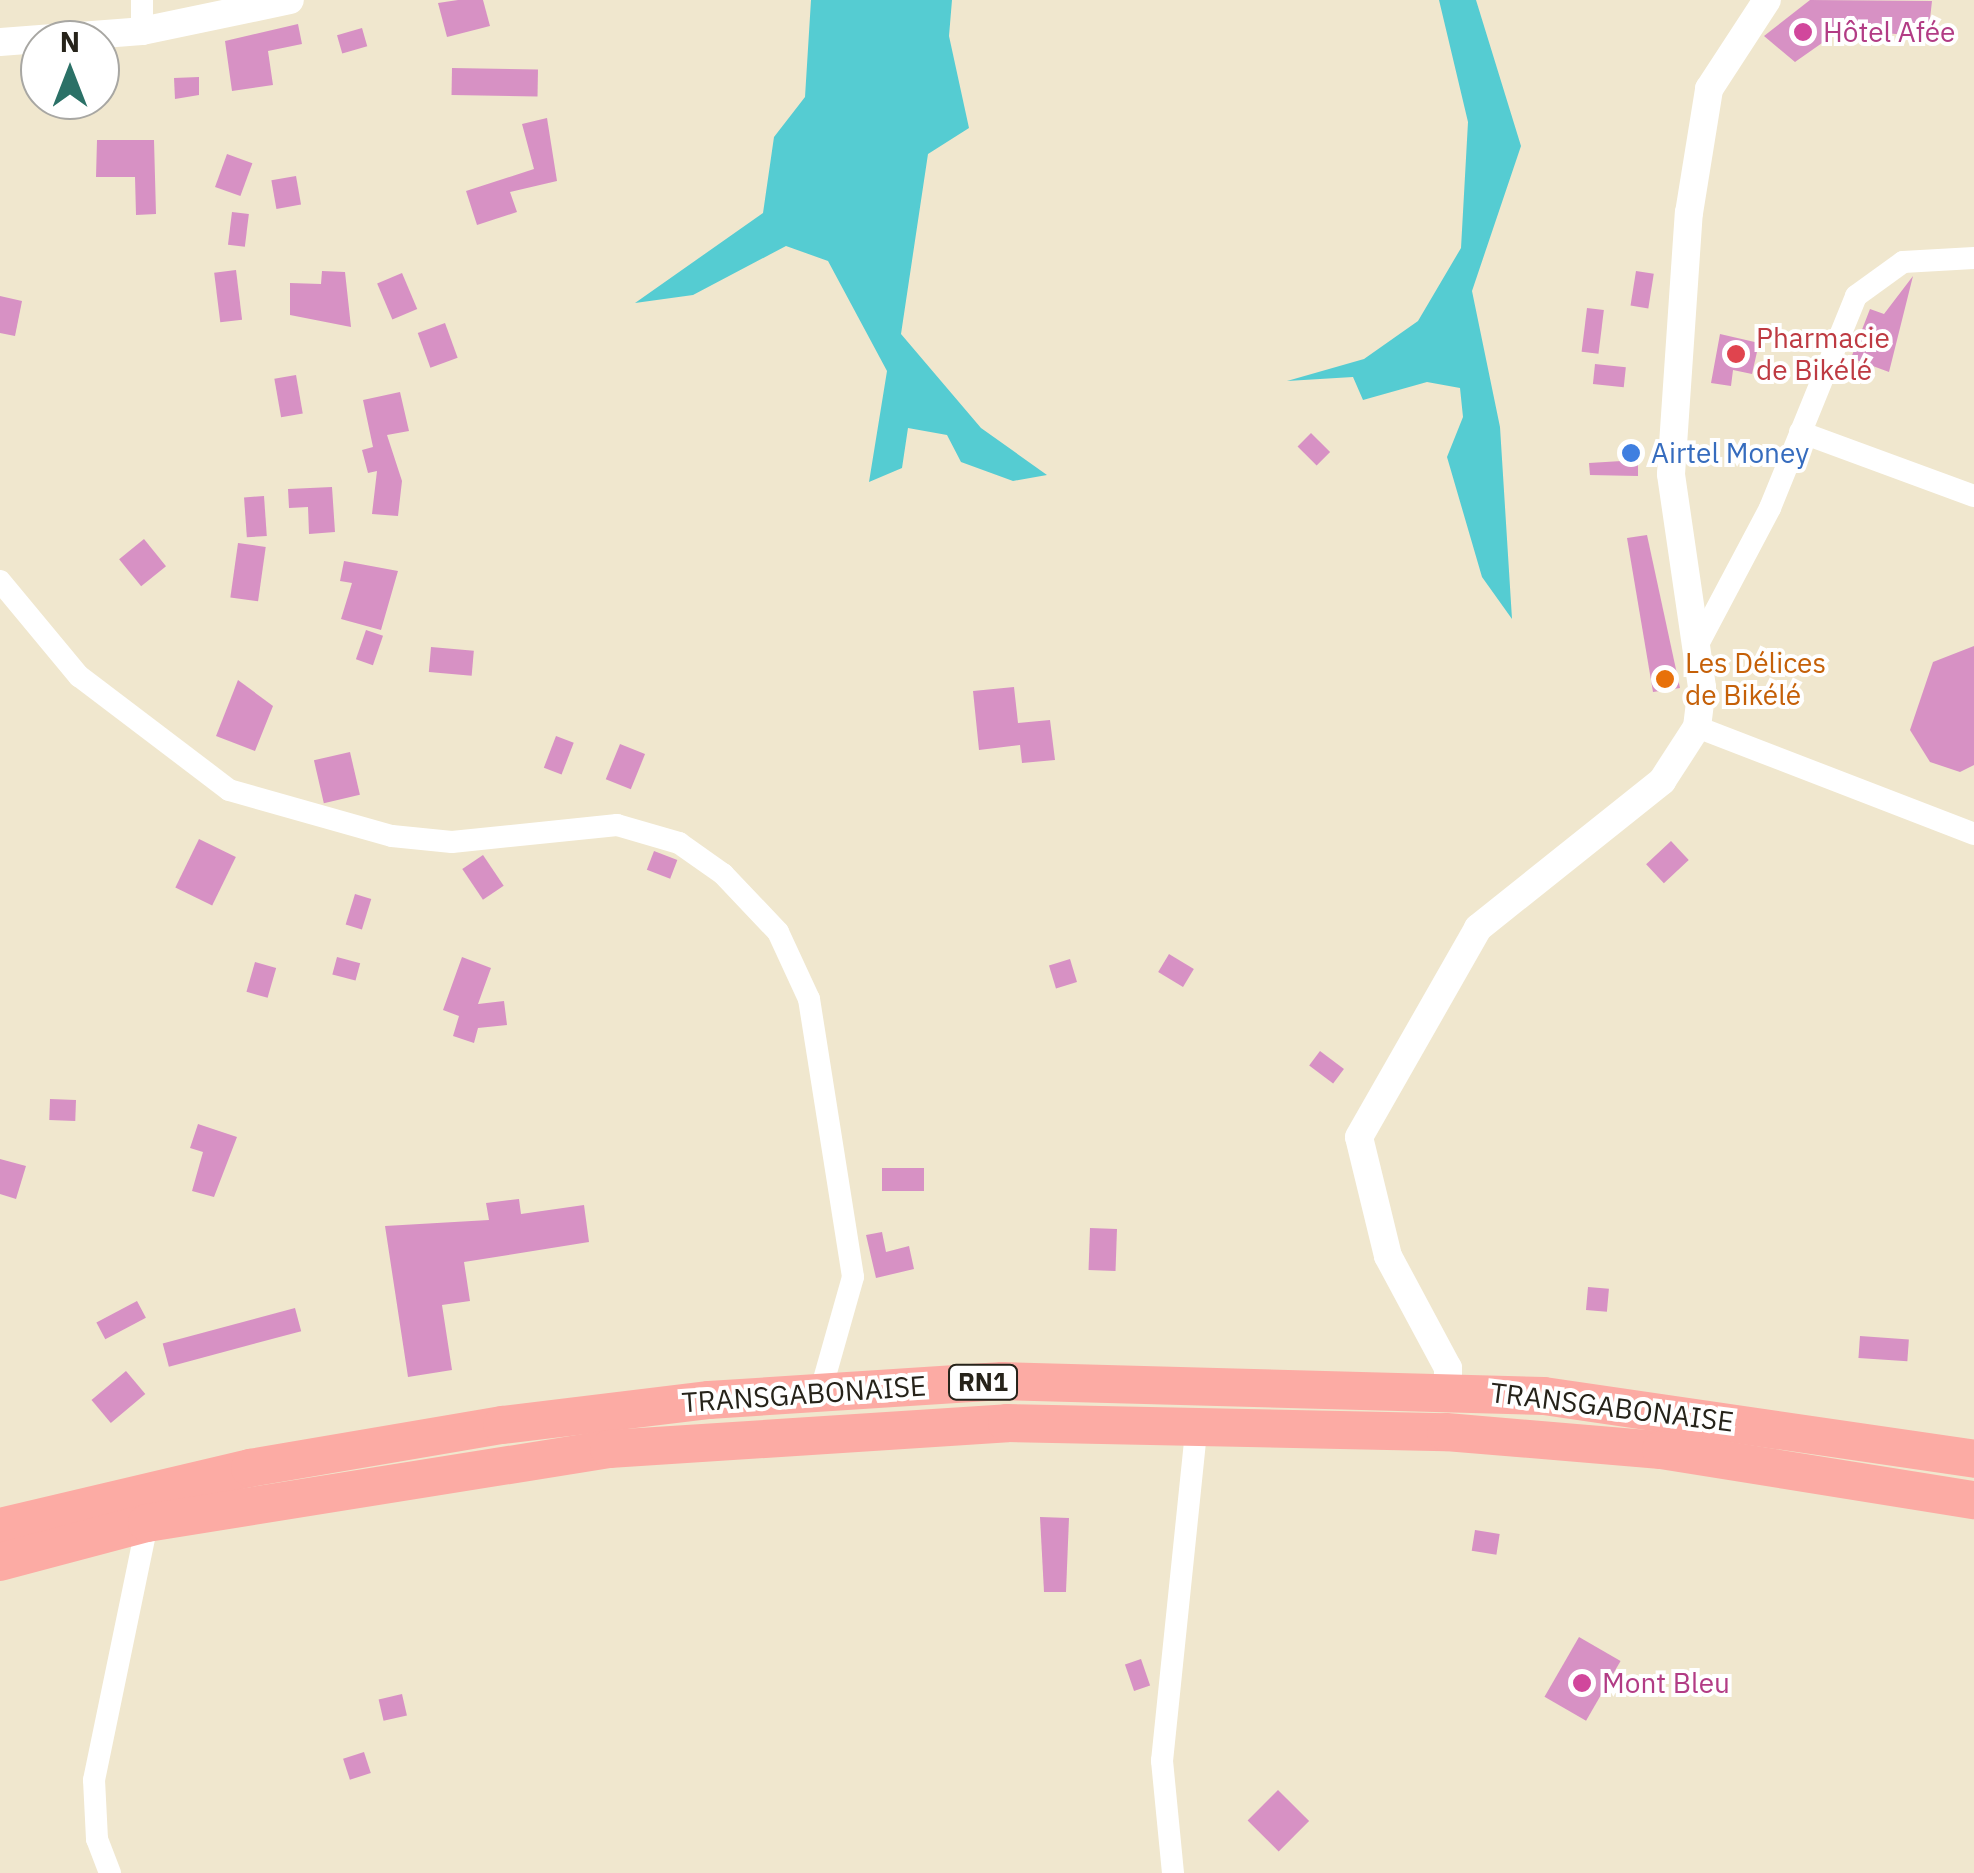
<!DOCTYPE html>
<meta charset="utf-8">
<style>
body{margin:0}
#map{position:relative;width:1974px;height:1873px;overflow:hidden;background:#f0e7ce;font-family:"IBM Plex Sans",sans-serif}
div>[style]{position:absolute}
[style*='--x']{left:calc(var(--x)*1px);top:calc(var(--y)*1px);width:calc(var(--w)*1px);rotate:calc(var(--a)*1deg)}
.water>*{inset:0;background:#55ccd2}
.building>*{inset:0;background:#d791c4;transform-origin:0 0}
.minor>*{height:22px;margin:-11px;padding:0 11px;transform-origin:11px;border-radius:11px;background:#fff}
.tertiary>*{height:28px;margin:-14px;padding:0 14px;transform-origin:14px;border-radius:14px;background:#fff}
.trunk>*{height:38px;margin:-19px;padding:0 19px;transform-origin:19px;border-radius:19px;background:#fcaba4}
.dots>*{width:28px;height:28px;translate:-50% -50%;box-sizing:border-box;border:5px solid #fff;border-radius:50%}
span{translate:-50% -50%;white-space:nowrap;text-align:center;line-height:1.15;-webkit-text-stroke:8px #fff;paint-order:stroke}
.shield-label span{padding:2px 8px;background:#fff;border:2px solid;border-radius:8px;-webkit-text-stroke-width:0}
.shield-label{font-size:25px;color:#26231a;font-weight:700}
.hotel-label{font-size:28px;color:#b23c85}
.left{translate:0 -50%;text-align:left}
.health-label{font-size:28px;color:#be3a42}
.shop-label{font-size:28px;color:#366cbe}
.food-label{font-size:28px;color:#c56008}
.street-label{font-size:28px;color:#26231a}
.north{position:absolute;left:20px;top:20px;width:100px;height:100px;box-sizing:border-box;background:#fff;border:2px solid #a8a7a3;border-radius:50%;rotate:0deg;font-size:28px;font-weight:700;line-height:40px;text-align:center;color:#26231a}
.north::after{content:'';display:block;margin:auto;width:35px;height:45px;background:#2b7167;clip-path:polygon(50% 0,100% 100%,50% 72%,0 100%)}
</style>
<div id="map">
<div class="water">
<i style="clip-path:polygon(811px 0,952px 0,949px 36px,969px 128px,928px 154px,901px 334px,981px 428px,1047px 475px,1013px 481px,961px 462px,947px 435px,908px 428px,902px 468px,869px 482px,887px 371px,828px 261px,786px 246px,693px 295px,635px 303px,763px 213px,774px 137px,805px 97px)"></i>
<i style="clip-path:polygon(1439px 0,1476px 0,1521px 146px,1472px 291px,1500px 427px,1512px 619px,1482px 577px,1447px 457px,1463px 417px,1460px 388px,1427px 382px,1363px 400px,1353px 377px,1287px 381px,1364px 359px,1418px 321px,1461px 248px,1468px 122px)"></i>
</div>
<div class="building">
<i style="clip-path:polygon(458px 0,483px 0,490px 26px,447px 37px,438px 3px)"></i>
<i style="clip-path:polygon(1810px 0,1932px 1px,1928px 37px,1842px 29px,1795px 62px,1764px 36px)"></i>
<i style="clip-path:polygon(298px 24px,302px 44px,268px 51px,273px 85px,232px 91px,225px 41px)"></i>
<i style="left:362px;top:28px;width:19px;height:26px;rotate:74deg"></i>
<i style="left:452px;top:68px;width:86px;height:27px;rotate:1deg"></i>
<i style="clip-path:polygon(199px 77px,199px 95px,175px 99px,174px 78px)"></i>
<i style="clip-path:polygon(547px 118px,557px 181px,510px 192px,517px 212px,477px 225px,466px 191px,534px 169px,522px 124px)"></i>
<i style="clip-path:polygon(97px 140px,154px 140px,156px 214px,136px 215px,135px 177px,96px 177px)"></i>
<i style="left:227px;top:154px;width:27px;height:35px;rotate:20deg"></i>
<i style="left:296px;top:176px;width:29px;height:25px;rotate:80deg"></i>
<i style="left:232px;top:212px;width:17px;height:33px;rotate:7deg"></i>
<i style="left:236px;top:270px;width:50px;height:22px;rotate:83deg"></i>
<i style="clip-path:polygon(322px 271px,345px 272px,351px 327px,290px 315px,290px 283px,321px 284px)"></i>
<i style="left:1636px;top:271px;width:18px;height:35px;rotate:9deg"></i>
<i style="left:402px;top:273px;width:39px;height:27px;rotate:67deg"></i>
<i style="clip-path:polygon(1913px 276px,1889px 372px,1851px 358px,1870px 309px,1884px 314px)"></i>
<i style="clip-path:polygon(0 296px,22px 301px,15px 336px,0 333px)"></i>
<i style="left:1587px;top:308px;width:17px;height:44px;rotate:7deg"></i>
<i style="left:445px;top:323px;width:37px;height:29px;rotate:70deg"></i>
<i style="clip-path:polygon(1720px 334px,1759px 343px,1752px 374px,1733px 370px,1731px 386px,1711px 383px)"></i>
<i style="left:1595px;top:364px;width:31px;height:20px;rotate:6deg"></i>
<i style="left:296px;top:375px;width:39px;height:22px;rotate:80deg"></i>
<i style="clip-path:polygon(400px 392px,409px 431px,387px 435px,402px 481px,398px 516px,372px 514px,377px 471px,368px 473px,362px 450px,373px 447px,363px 400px)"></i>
<i style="left:1311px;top:433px;width:27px;height:19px;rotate:45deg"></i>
<i style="clip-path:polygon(1638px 460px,1638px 476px,1590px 475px,1589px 463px)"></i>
<i style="clip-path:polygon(332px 487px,335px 532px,309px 534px,308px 507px,289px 508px,288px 489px)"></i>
<i style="left:264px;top:496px;width:40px;height:20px;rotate:86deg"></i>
<i style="clip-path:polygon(1647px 535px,1680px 688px,1653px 692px,1627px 538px)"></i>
<i style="left:144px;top:539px;width:35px;height:32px;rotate:51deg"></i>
<i style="left:238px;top:543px;width:28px;height:55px;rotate:8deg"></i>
<i style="clip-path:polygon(344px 561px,398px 571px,381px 630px,341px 619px,352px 583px,340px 581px)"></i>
<i style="left:366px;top:630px;width:18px;height:31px;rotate:19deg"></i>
<i style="clip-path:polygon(1974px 646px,1974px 765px,1960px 772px,1930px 762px,1910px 730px,1933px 662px)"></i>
<i style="left:431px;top:647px;width:43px;height:25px;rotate:5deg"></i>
<i style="clip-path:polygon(238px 680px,273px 706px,255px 751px,216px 736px)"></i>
<i style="clip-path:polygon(1014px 687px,1018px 723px,1050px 720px,1055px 760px,1022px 763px,1020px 745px,979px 750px,973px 691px)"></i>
<i style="left:556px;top:736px;width:19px;height:34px;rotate:21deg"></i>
<i style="left:620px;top:744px;width:27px;height:38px;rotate:22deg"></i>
<i style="left:350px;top:752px;width:44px;height:37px;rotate:77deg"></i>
<i style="left:199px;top:839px;width:41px;height:54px;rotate:26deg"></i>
<i style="left:1671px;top:841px;width:26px;height:34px;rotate:47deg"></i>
<i style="left:654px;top:851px;width:25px;height:20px;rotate:21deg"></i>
<i style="left:483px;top:855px;width:37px;height:25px;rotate:56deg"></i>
<i style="left:355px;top:894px;width:17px;height:32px;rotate:17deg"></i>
<i style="left:1169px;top:954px;width:29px;height:21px;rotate:31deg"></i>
<i style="left:337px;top:957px;width:24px;height:18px;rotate:15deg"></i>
<i style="clip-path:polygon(462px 957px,491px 968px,478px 1004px,504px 1001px,507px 1025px,478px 1028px,474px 1043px,453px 1036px,459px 1016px,443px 1010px)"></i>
<i style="left:1070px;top:959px;width:24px;height:22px;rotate:73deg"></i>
<i style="left:255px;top:962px;width:22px;height:31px;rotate:16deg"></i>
<i style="left:1320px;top:1051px;width:30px;height:18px;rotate:37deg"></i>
<i style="left:50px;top:1099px;width:26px;height:21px;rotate:2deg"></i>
<i style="clip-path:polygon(198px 1124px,237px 1137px,214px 1197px,192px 1191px,203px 1152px,190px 1148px)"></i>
<i style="clip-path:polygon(0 1159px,26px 1166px,16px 1199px,0 1194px)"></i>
<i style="left:882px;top:1168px;width:42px;height:23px"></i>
<i style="clip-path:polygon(519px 1199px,521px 1214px,584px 1205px,589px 1242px,464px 1262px,470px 1301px,442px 1305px,452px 1370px,408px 1377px,385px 1226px,489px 1220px,486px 1203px)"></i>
<i style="left:1090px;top:1228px;width:27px;height:42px;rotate:2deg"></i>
<i style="clip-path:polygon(882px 1232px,886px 1252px,909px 1246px,914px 1269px,876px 1278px,866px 1235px)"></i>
<i style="left:1588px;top:1287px;width:21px;height:23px;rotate:5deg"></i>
<i style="left:137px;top:1301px;width:19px;height:46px;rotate:62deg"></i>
<i style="left:295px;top:1308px;width:24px;height:137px;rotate:75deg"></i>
<i style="left:1860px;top:1336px;width:49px;height:22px;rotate:4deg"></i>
<i style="left:126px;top:1371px;width:30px;height:45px;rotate:50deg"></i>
<i style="clip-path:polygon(1040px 1517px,1069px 1518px,1066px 1592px,1044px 1592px)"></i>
<i style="left:1475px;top:1530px;width:25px;height:21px;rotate:9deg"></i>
<i style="left:1579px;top:1637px;width:48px;height:69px;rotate:30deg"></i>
<i style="left:1141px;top:1659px;width:28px;height:17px;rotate:71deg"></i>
<i style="left:402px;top:1694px;width:22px;height:24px;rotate:77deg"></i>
<i style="left:364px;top:1752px;width:22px;height:22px;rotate:72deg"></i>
<i style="left:1278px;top:1790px;width:44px;height:43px;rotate:45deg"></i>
</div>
<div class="minor">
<i style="--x:142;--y:31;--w:31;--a:-90"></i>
<i style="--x:1800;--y:432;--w:185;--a:20.2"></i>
<i style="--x:0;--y:581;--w:124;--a:50.3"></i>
<i style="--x:79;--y:676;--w:188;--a:37.2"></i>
<i style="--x:229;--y:790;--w:169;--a:15.8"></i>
<i style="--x:392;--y:836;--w:60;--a:5.7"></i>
<i style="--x:452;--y:842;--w:166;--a:-5.9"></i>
<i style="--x:617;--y:825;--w:65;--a:16.2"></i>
<i style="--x:679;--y:843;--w:54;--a:35.2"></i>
<i style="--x:723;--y:874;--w:80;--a:46.5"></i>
<i style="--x:778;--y:932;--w:74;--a:65.2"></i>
<i style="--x:809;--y:999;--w:281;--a:81"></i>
<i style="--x:853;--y:1277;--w:117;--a:105.8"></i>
<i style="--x:1697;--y:646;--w:156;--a:-62.1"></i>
<i style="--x:1770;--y:508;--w:229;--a:-67.9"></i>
<i style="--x:1856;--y:296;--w:58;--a:-35.9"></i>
<i style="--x:1903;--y:262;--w:71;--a:-3.2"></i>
<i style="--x:1697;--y:727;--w:297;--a:21.1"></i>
<i style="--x:110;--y:1873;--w:36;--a:-111"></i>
<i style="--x:97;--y:1839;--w:59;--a:-92.9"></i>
<i style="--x:94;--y:1780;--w:262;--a:-78.3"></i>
<i style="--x:1173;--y:1873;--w:113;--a:-95.6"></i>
<i style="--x:1162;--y:1761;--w:339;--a:-84.1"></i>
</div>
<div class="tertiary">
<i style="--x:0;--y:42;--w:142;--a:-4.4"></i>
<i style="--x:142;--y:31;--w:151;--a:-11.8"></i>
<i style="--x:1448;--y:1389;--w:21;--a:-90"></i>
<i style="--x:1448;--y:1368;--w:127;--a:-118.2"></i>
<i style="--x:1388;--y:1256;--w:122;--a:-103.7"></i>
<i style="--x:1359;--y:1137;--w:241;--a:-60.3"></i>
<i style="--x:1478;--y:928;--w:236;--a:-38.6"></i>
<i style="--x:1662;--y:781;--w:64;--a:-57.1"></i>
<i style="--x:1697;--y:727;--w:40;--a:-82.9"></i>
<i style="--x:1702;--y:687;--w:215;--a:-98.3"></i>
<i style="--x:1671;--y:474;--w:262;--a:-86.1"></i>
<i style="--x:1689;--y:213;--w:126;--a:-80.8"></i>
<i style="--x:1709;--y:89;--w:106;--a:-56.9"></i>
</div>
<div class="trunk">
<i style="--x:0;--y:1527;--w:257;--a:-13.3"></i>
<i style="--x:250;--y:1468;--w:256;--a:-9.7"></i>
<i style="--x:502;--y:1425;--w:209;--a:-6.9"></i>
<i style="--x:709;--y:1400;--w:294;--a:-3.7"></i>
<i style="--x:1002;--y:1381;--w:542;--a:1.59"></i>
<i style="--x:1544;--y:1396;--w:435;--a:8.3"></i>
<i style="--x:0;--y:1562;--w:152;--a:-14.9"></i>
<i style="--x:147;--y:1523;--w:468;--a:-9.1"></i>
<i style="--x:609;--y:1449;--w:399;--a:-3.7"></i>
<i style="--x:1007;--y:1423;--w:439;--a:1.2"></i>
<i style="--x:1446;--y:1432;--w:216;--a:4.8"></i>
<i style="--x:1661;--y:1450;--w:317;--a:9.1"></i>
</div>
<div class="dots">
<i style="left:1803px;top:32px;background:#d1479c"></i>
<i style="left:1736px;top:354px;background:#e0444e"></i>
<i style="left:1631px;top:453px;background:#3f7fe0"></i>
<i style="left:1665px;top:679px;background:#e8710a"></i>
<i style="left:1582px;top:1683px;background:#d1479c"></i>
</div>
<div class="shield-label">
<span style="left:983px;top:1382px">RN1</span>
</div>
<div class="hotel-label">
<span class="left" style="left:1823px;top:32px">Hôtel Afée</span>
<span class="left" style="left:1602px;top:1683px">Mont Bleu</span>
</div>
<div class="health-label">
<span class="left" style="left:1756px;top:354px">Pharmacie<br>de Bikélé</span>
</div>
<div class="shop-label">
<span class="left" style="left:1651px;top:453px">Airtel Money</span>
</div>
<div class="food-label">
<span class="left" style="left:1685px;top:679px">Les Délices<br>de Bikélé</span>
</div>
<div class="street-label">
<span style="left:804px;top:1394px;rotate:-4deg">TRANSGABONAISE</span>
<span style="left:1612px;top:1407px;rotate:7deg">TRANSGABONAISE</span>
</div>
<div class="north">N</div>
</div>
